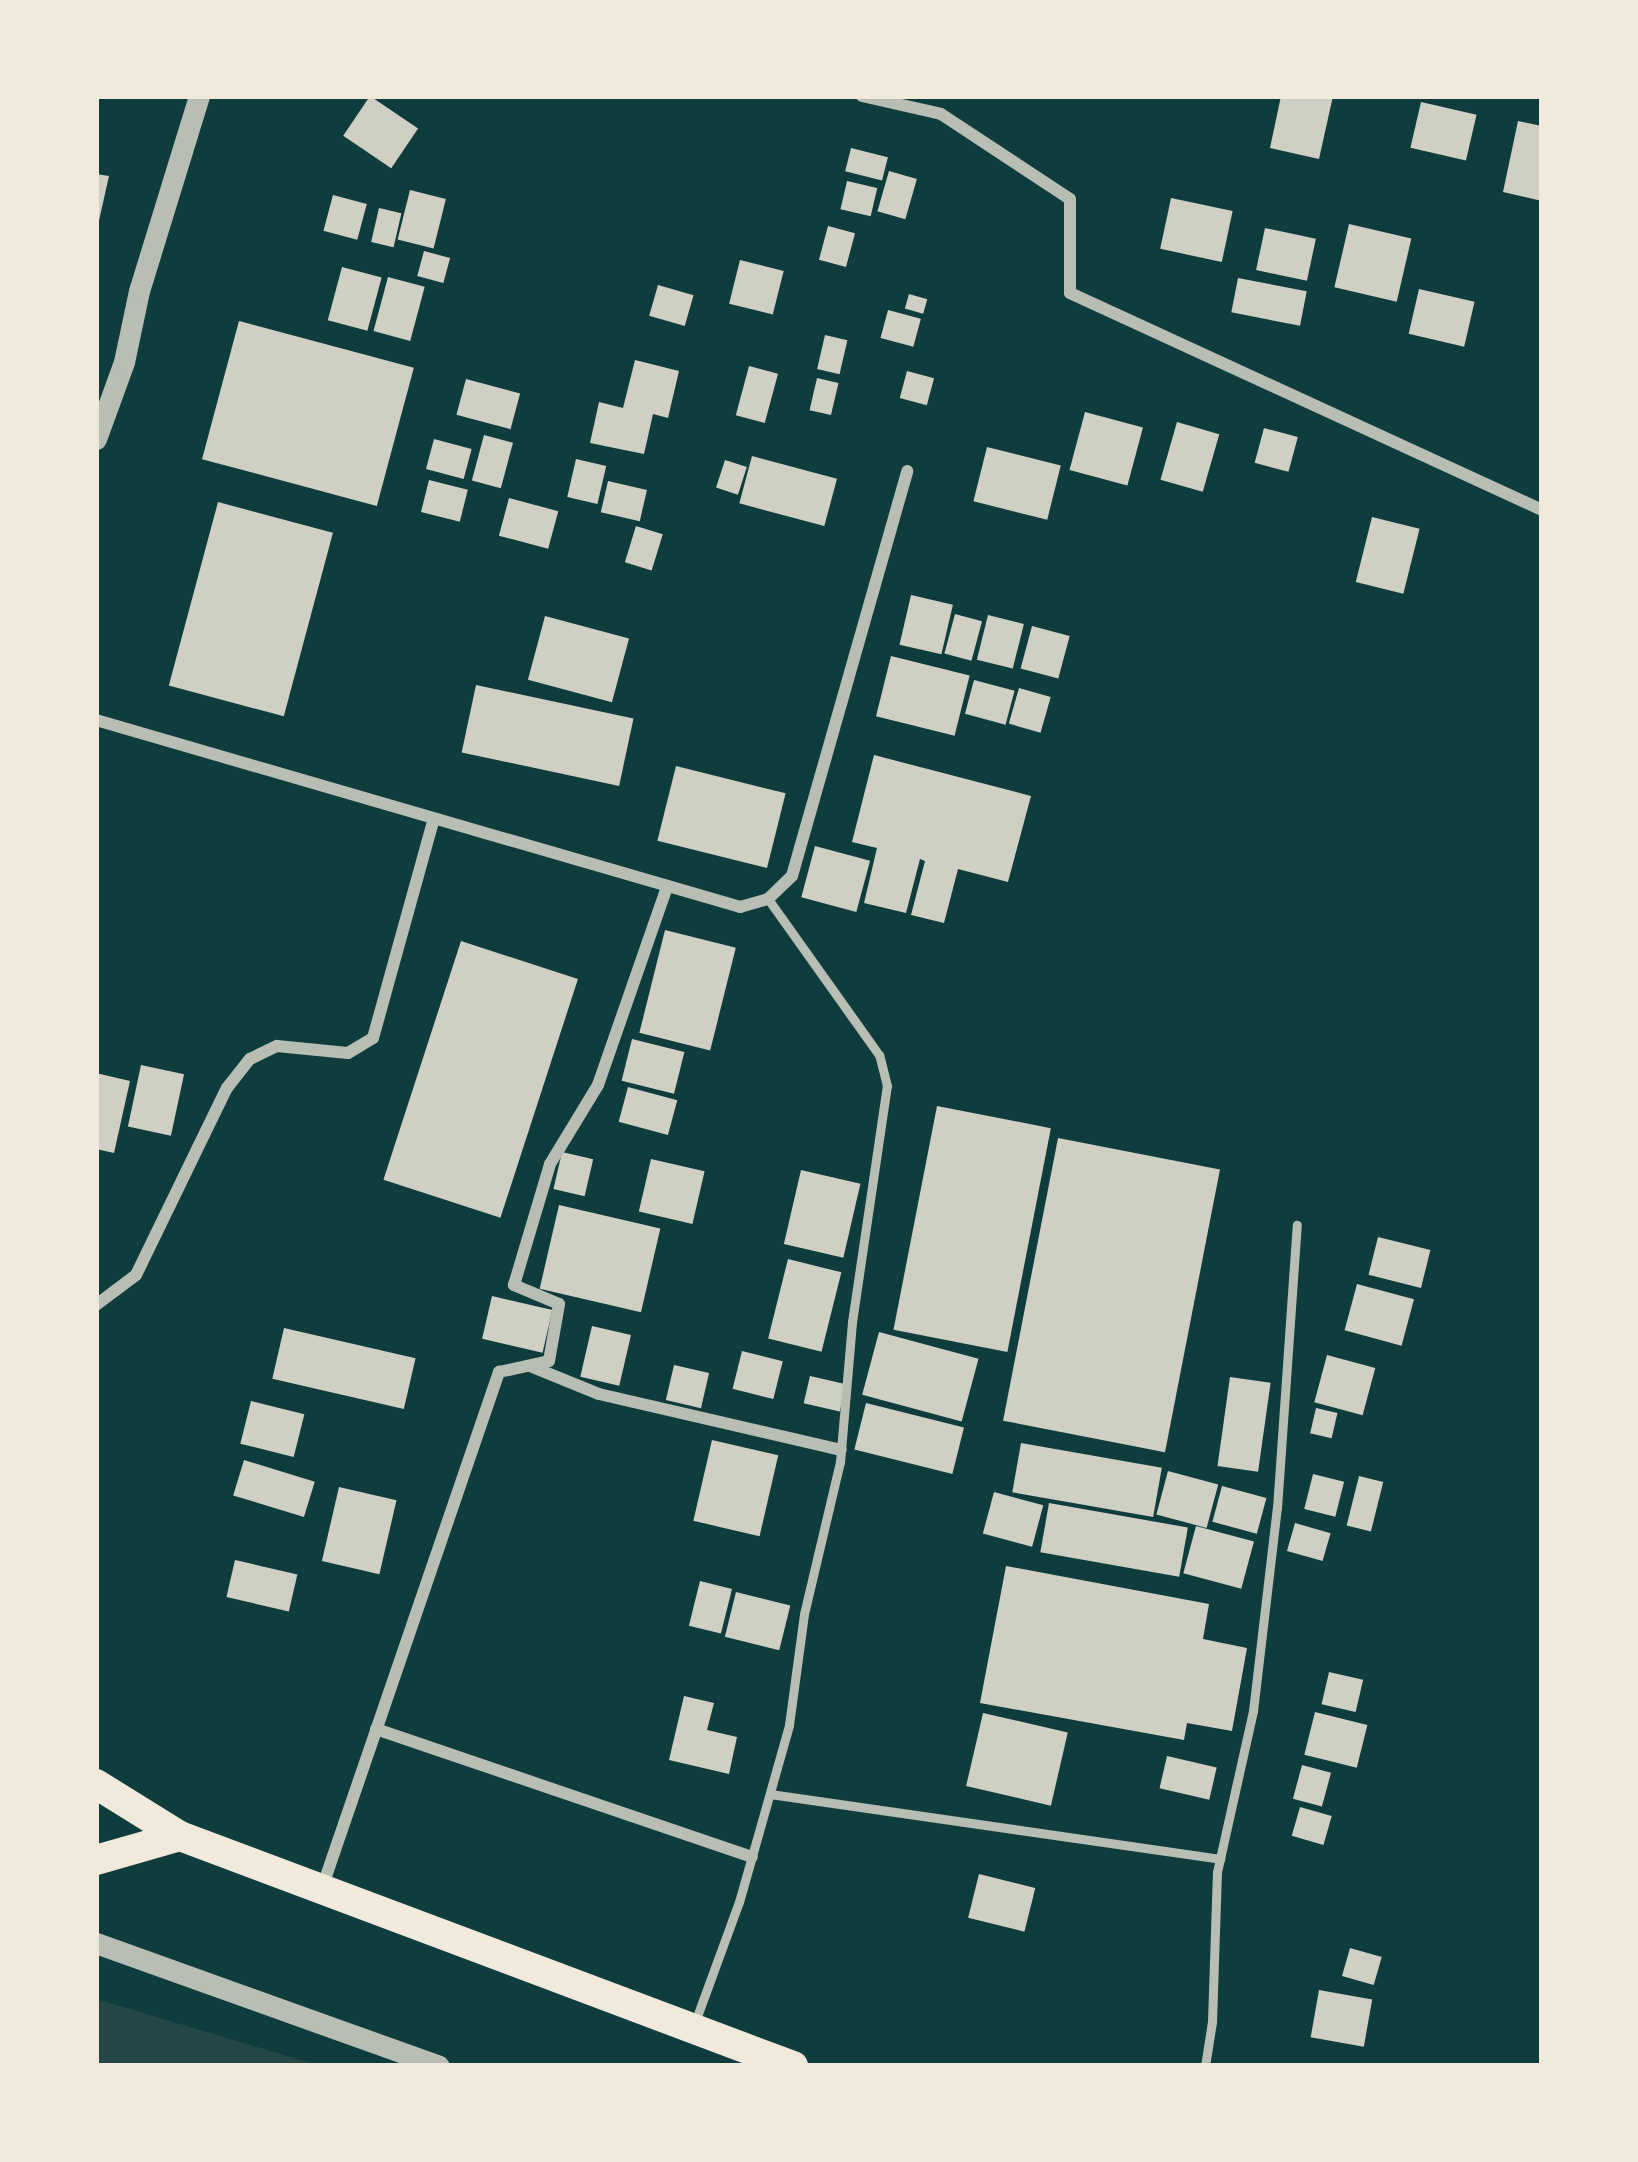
<!DOCTYPE html>
<style>
body{margin:0}
#map{position:relative;width:1638px;height:2162px;overflow:hidden;background:#0f3d3e;font-family:"Zilla Slab",serif}
div>[style]{position:absolute}
[style*='--x']{left:calc(var(--x)*1px);top:calc(var(--y)*1px);width:calc(var(--w)*1px);rotate:calc(var(--a)*1deg)}
.green>*{inset:0;background:#244646}
.building>*{inset:0;background:#cfcfc3;transform-origin:0 0}
.service>*{height:9px;margin:-4.5px;padding:0 4.5px;transform-origin:4.5px;border-radius:4.5px;background:#b8beb3}
.minor>*{height:12px;margin:-6px;padding:0 6px;transform-origin:6px;border-radius:6px;background:#b8beb3}
.tertiary>*{height:21px;margin:-10.5px;padding:0 10.5px;transform-origin:10.5px;border-radius:10.5px;background:#b8beb3}
.trunk>*{height:30px;margin:-15px;padding:0 15px;transform-origin:15px;border-radius:15px;background:#f1e9da}
span{translate:-50% -50%;white-space:nowrap;text-align:center;line-height:1.15;-webkit-text-stroke:9px #f1e9da;paint-order:stroke}
.frame{position:absolute;inset:0;border:99px solid #f1e9da;pointer-events:none}
</style>
<div id="map">
<div class="green">
<i style="clip-path:polygon(96px 1999px,321px 2066px,96px 2066px)"></i>
</div>
<div class="building">
<i style="left:370px;top:96px;width:58px;height:48px;rotate:34deg"></i>
<i style="clip-path:polygon(1281px 96px,1333px 96px,1319px 159px,1270px 148px)"></i>
<i style="left:1421px;top:102px;width:57px;height:47px;rotate:13deg"></i>
<i style="clip-path:polygon(1518px 121px,1542px 126px,1542px 201px,1503px 192px)"></i>
<i style="left:851px;top:148px;width:38px;height:24px;rotate:14deg"></i>
<i style="left:889px;top:171px;width:29px;height:42px;rotate:16deg"></i>
<i style="clip-path:polygon(96px 174px,109px 176px,98px 225px,96px 225px)"></i>
<i style="left:847px;top:181px;width:31px;height:29px;rotate:13deg"></i>
<i style="left:410px;top:190px;width:37px;height:51px;rotate:14deg"></i>
<i style="left:333px;top:195px;width:35px;height:37px;rotate:15deg"></i>
<i style="left:1171px;top:198px;width:63px;height:52px;rotate:12deg"></i>
<i style="left:379px;top:208px;width:23px;height:35px;rotate:13deg"></i>
<i style="left:1349px;top:224px;width:64px;height:65px;rotate:13deg"></i>
<i style="left:828px;top:226px;width:28px;height:35px;rotate:15deg"></i>
<i style="left:1265px;top:228px;width:52px;height:43px;rotate:12deg"></i>
<i style="left:424px;top:251px;width:27px;height:26px;rotate:15deg"></i>
<i style="left:740px;top:260px;width:45px;height:45px;rotate:14deg"></i>
<i style="left:342px;top:267px;width:41px;height:55px;rotate:15deg"></i>
<i style="left:388px;top:277px;width:38px;height:56px;rotate:15deg"></i>
<i style="left:1238px;top:278px;width:70px;height:35px;rotate:11deg"></i>
<i style="left:658px;top:285px;width:37px;height:32px;rotate:16deg"></i>
<i style="left:1419px;top:289px;width:57px;height:46px;rotate:13deg"></i>
<i style="left:909px;top:294px;width:19px;height:15px;rotate:16deg"></i>
<i style="left:888px;top:310px;width:34px;height:29px;rotate:15deg"></i>
<i style="left:239px;top:321px;width:181px;height:143px;rotate:15deg"></i>
<i style="left:825px;top:335px;width:23px;height:35px;rotate:13deg"></i>
<i style="clip-path:polygon(635px 360px,679px 371px,668px 418px,653px 414px,644px 454px,590px 443px,599px 402px,623px 408px)"></i>
<i style="left:749px;top:366px;width:30px;height:51px;rotate:15deg"></i>
<i style="left:907px;top:371px;width:28px;height:28px;rotate:15deg"></i>
<i style="left:817px;top:378px;width:22px;height:33px;rotate:13deg"></i>
<i style="left:466px;top:379px;width:56px;height:37px;rotate:15deg"></i>
<i style="left:1085px;top:412px;width:60px;height:60px;rotate:15deg"></i>
<i style="left:1177px;top:422px;width:44px;height:60px;rotate:16deg"></i>
<i style="left:1264px;top:428px;width:35px;height:36px;rotate:15deg"></i>
<i style="left:484px;top:435px;width:30px;height:47px;rotate:15deg"></i>
<i style="left:434px;top:439px;width:39px;height:31px;rotate:15deg"></i>
<i style="left:987px;top:447px;width:76px;height:56px;rotate:14deg"></i>
<i style="left:752px;top:456px;width:88px;height:49px;rotate:15deg"></i>
<i style="left:576px;top:459px;width:31px;height:39px;rotate:13deg"></i>
<i style="left:725px;top:460px;width:23px;height:29px;rotate:18deg"></i>
<i style="left:429px;top:480px;width:40px;height:33px;rotate:14deg"></i>
<i style="left:608px;top:481px;width:40px;height:32px;rotate:13deg"></i>
<i style="left:509px;top:498px;width:51px;height:39px;rotate:15deg"></i>
<i style="left:218px;top:502px;width:119px;height:190px;rotate:15deg"></i>
<i style="left:1372px;top:517px;width:49px;height:67px;rotate:14deg"></i>
<i style="left:636px;top:526px;width:28px;height:38px;rotate:17deg"></i>
<i style="left:911px;top:595px;width:43px;height:51px;rotate:13deg"></i>
<i style="left:955px;top:614px;width:28px;height:41px;rotate:15deg"></i>
<i style="left:988px;top:615px;width:37px;height:46px;rotate:14deg"></i>
<i style="left:545px;top:616px;width:87px;height:66px;rotate:15deg"></i>
<i style="left:1032px;top:626px;width:39px;height:44px;rotate:15deg"></i>
<i style="left:891px;top:656px;width:81px;height:62px;rotate:14deg"></i>
<i style="left:974px;top:680px;width:42px;height:35px;rotate:15deg"></i>
<i style="left:476px;top:685px;width:161px;height:69px;rotate:12deg"></i>
<i style="left:1019px;top:688px;width:33px;height:37px;rotate:16deg"></i>
<i style="clip-path:polygon(874px 755px,1031px 796px,1008px 882px,958px 869px,944px 923px,911px 915px,925px 861px,920px 859px,906px 913px,864px 903px,877px 848px,852px 842px)"></i>
<i style="left:676px;top:766px;width:113px;height:77px;rotate:14deg"></i>
<i style="left:815px;top:846px;width:57px;height:53px;rotate:15deg"></i>
<i style="left:665px;top:930px;width:73px;height:106px;rotate:14deg"></i>
<i style="left:461px;top:941px;width:123px;height:251px;rotate:18deg"></i>
<i style="left:632px;top:1039px;width:54px;height:43px;rotate:14deg"></i>
<i style="left:141px;top:1065px;width:44px;height:63px;rotate:12deg"></i>
<i style="clip-path:polygon(96px 1073px,130px 1081px,114px 1153px,96px 1149px)"></i>
<i style="left:628px;top:1087px;width:51px;height:36px;rotate:15deg"></i>
<i style="left:937px;top:1106px;width:116px;height:228px;rotate:11deg"></i>
<i style="left:1058px;top:1138px;width:165px;height:288px;rotate:11deg"></i>
<i style="left:562px;top:1152px;width:32px;height:38px;rotate:13deg"></i>
<i style="left:651px;top:1159px;width:55px;height:54px;rotate:13deg"></i>
<i style="left:801px;top:1170px;width:61px;height:76px;rotate:13deg"></i>
<i style="left:559px;top:1205px;width:104px;height:86px;rotate:13deg"></i>
<i style="left:1378px;top:1237px;width:54px;height:39px;rotate:14deg"></i>
<i style="left:788px;top:1259px;width:55px;height:82px;rotate:14deg"></i>
<i style="left:1357px;top:1284px;width:59px;height:48px;rotate:15deg"></i>
<i style="left:492px;top:1296px;width:62px;height:44px;rotate:13deg"></i>
<i style="left:592px;top:1326px;width:40px;height:52px;rotate:13deg"></i>
<i style="left:284px;top:1328px;width:135px;height:52px;rotate:13deg"></i>
<i style="left:879px;top:1332px;width:103px;height:65px;rotate:15deg"></i>
<i style="left:742px;top:1351px;width:42px;height:39px;rotate:14deg"></i>
<i style="left:1327px;top:1355px;width:50px;height:49px;rotate:15deg"></i>
<i style="left:674px;top:1365px;width:36px;height:36px;rotate:13deg"></i>
<i style="left:810px;top:1376px;width:37px;height:28px;rotate:13deg"></i>
<i style="left:1230px;top:1377px;width:41px;height:90px;rotate:8deg"></i>
<i style="left:251px;top:1401px;width:55px;height:44px;rotate:14deg"></i>
<i style="left:866px;top:1403px;width:101px;height:48px;rotate:14deg"></i>
<i style="left:1316px;top:1408px;width:22px;height:26px;rotate:13deg"></i>
<i style="left:712px;top:1440px;width:68px;height:83px;rotate:13deg"></i>
<i style="left:1021px;top:1443px;width:143px;height:50px;rotate:10deg"></i>
<i style="left:244px;top:1460px;width:74px;height:37px;rotate:17deg"></i>
<i style="left:1168px;top:1471px;width:52px;height:45px;rotate:15deg"></i>
<i style="left:1313px;top:1474px;width:32px;height:36px;rotate:14deg"></i>
<i style="left:1359px;top:1476px;width:25px;height:51px;rotate:14deg"></i>
<i style="left:1222px;top:1486px;width:46px;height:37px;rotate:15deg"></i>
<i style="left:339px;top:1487px;width:59px;height:76px;rotate:13deg"></i>
<i style="left:994px;top:1492px;width:51px;height:43px;rotate:15deg"></i>
<i style="left:1049px;top:1503px;width:141px;height:50px;rotate:10deg"></i>
<i style="left:1295px;top:1523px;width:37px;height:29px;rotate:16deg"></i>
<i style="left:1196px;top:1526px;width:60px;height:49px;rotate:15deg"></i>
<i style="left:235px;top:1560px;width:64px;height:38px;rotate:13deg"></i>
<i style="clip-path:polygon(1006px 1566px,1209px 1604px,1203px 1639px,1247px 1648px,1232px 1731px,1187px 1723px,1184px 1740px,980px 1703px)"></i>
<i style="left:700px;top:1581px;width:33px;height:46px;rotate:14deg"></i>
<i style="left:736px;top:1592px;width:56px;height:46px;rotate:14deg"></i>
<i style="left:1329px;top:1672px;width:35px;height:33px;rotate:13deg"></i>
<i style="clip-path:polygon(684px 1696px,714px 1703px,707px 1730px,737px 1737px,729px 1774px,669px 1760px)"></i>
<i style="left:1315px;top:1712px;width:54px;height:44px;rotate:14deg"></i>
<i style="left:983px;top:1713px;width:87px;height:75px;rotate:13deg"></i>
<i style="left:1167px;top:1756px;width:51px;height:33px;rotate:13deg"></i>
<i style="left:1302px;top:1765px;width:30px;height:35px;rotate:15deg"></i>
<i style="left:1300px;top:1807px;width:33px;height:30px;rotate:16deg"></i>
<i style="left:979px;top:1874px;width:58px;height:45px;rotate:14deg"></i>
<i style="left:1350px;top:1948px;width:33px;height:29px;rotate:16deg"></i>
<i style="left:1319px;top:1990px;width:54px;height:48px;rotate:10deg"></i>
</div>
<div class="service">
<i style="--x:770;--y:1794;--w:455;--a:8.2"></i>
<i style="--x:695;--y:2022;--w:128;--a:-69.9"></i>
<i style="--x:739;--y:1902;--w:184;--a:-74.2"></i>
<i style="--x:789;--y:1725;--w:112;--a:-82.3"></i>
<i style="--x:804;--y:1614;--w:156;--a:-76.7"></i>
<i style="--x:840;--y:1462;--w:141;--a:-85.1"></i>
<i style="--x:852;--y:1322;--w:239;--a:-81.6"></i>
<i style="--x:887;--y:1086;--w:32;--a:-104"></i>
<i style="--x:879;--y:1055;--w:191;--a:-125.4"></i>
<i style="--x:1205;--y:2066;--w:45;--a:-81"></i>
<i style="--x:1212;--y:2022;--w:150;--a:-88.1"></i>
<i style="--x:1217;--y:1872;--w:165;--a:-77.4"></i>
<i style="--x:1253;--y:1711;--w:204;--a:-83.3"></i>
<i style="--x:1277;--y:1508;--w:284;--a:-86"></i>
</div>
<div class="minor">
<i style="--x:862;--y:96;--w:81;--a:12.8"></i>
<i style="--x:941;--y:114;--w:154;--a:33.4"></i>
<i style="--x:1070;--y:199;--w:94;--a:90"></i>
<i style="--x:1070;--y:293;--w:519;--a:24.69"></i>
<i style="--x:96;--y:720;--w:671;--a:16.19"></i>
<i style="--x:740;--y:907;--w:29;--a:-16"></i>
<i style="--x:768;--y:899;--w:33;--a:-44"></i>
<i style="--x:792;--y:876;--w:421;--a:-74.1"></i>
<i style="--x:96;--y:1305;--w:50;--a:-36.9"></i>
<i style="--x:136;--y:1275;--w:208;--a:-64.1"></i>
<i style="--x:227;--y:1088;--w:37;--a:-52"></i>
<i style="--x:250;--y:1059;--w:30;--a:-26"></i>
<i style="--x:277;--y:1046;--w:71;--a:5.6"></i>
<i style="--x:348;--y:1053;--w:29;--a:-31"></i>
<i style="--x:373;--y:1038;--w:225;--a:-74.5"></i>
<i style="--x:530;--y:1366;--w:74;--a:22.1"></i>
<i style="--x:599;--y:1394;--w:248;--a:13"></i>
<i style="--x:376;--y:1729;--w:397;--a:18.8"></i>
<i style="--x:322;--y:1888;--w:546;--a:-71.07"></i>
<i style="--x:499;--y:1372;--w:51;--a:-12.4"></i>
<i style="--x:549;--y:1361;--w:58;--a:-80"></i>
<i style="--x:559;--y:1304;--w:49;--a:-157.1"></i>
<i style="--x:514;--y:1285;--w:126;--a:-73.4"></i>
<i style="--x:550;--y:1164;--w:92;--a:-58.7"></i>
<i style="--x:598;--y:1085;--w:210;--a:-70.8"></i>
</div>
<div class="tertiary">
<i style="--x:96;--y:439;--w:82;--a:-70"></i>
<i style="--x:124;--y:362;--w:73;--a:-78.1"></i>
<i style="--x:139;--y:291;--w:204;--a:-72.9"></i>
<i style="--x:96;--y:1943;--w:364;--a:19.7"></i>
</div>
<div class="trunk">
<i style="--x:96;--y:1784;--w:99;--a:31.8"></i>
<i style="--x:180;--y:1836;--w:655;--a:20.57"></i>
<i style="--x:96;--y:1860;--w:87;--a:-15.9"></i>
</div>
<div class="frame"></div>
</div>
